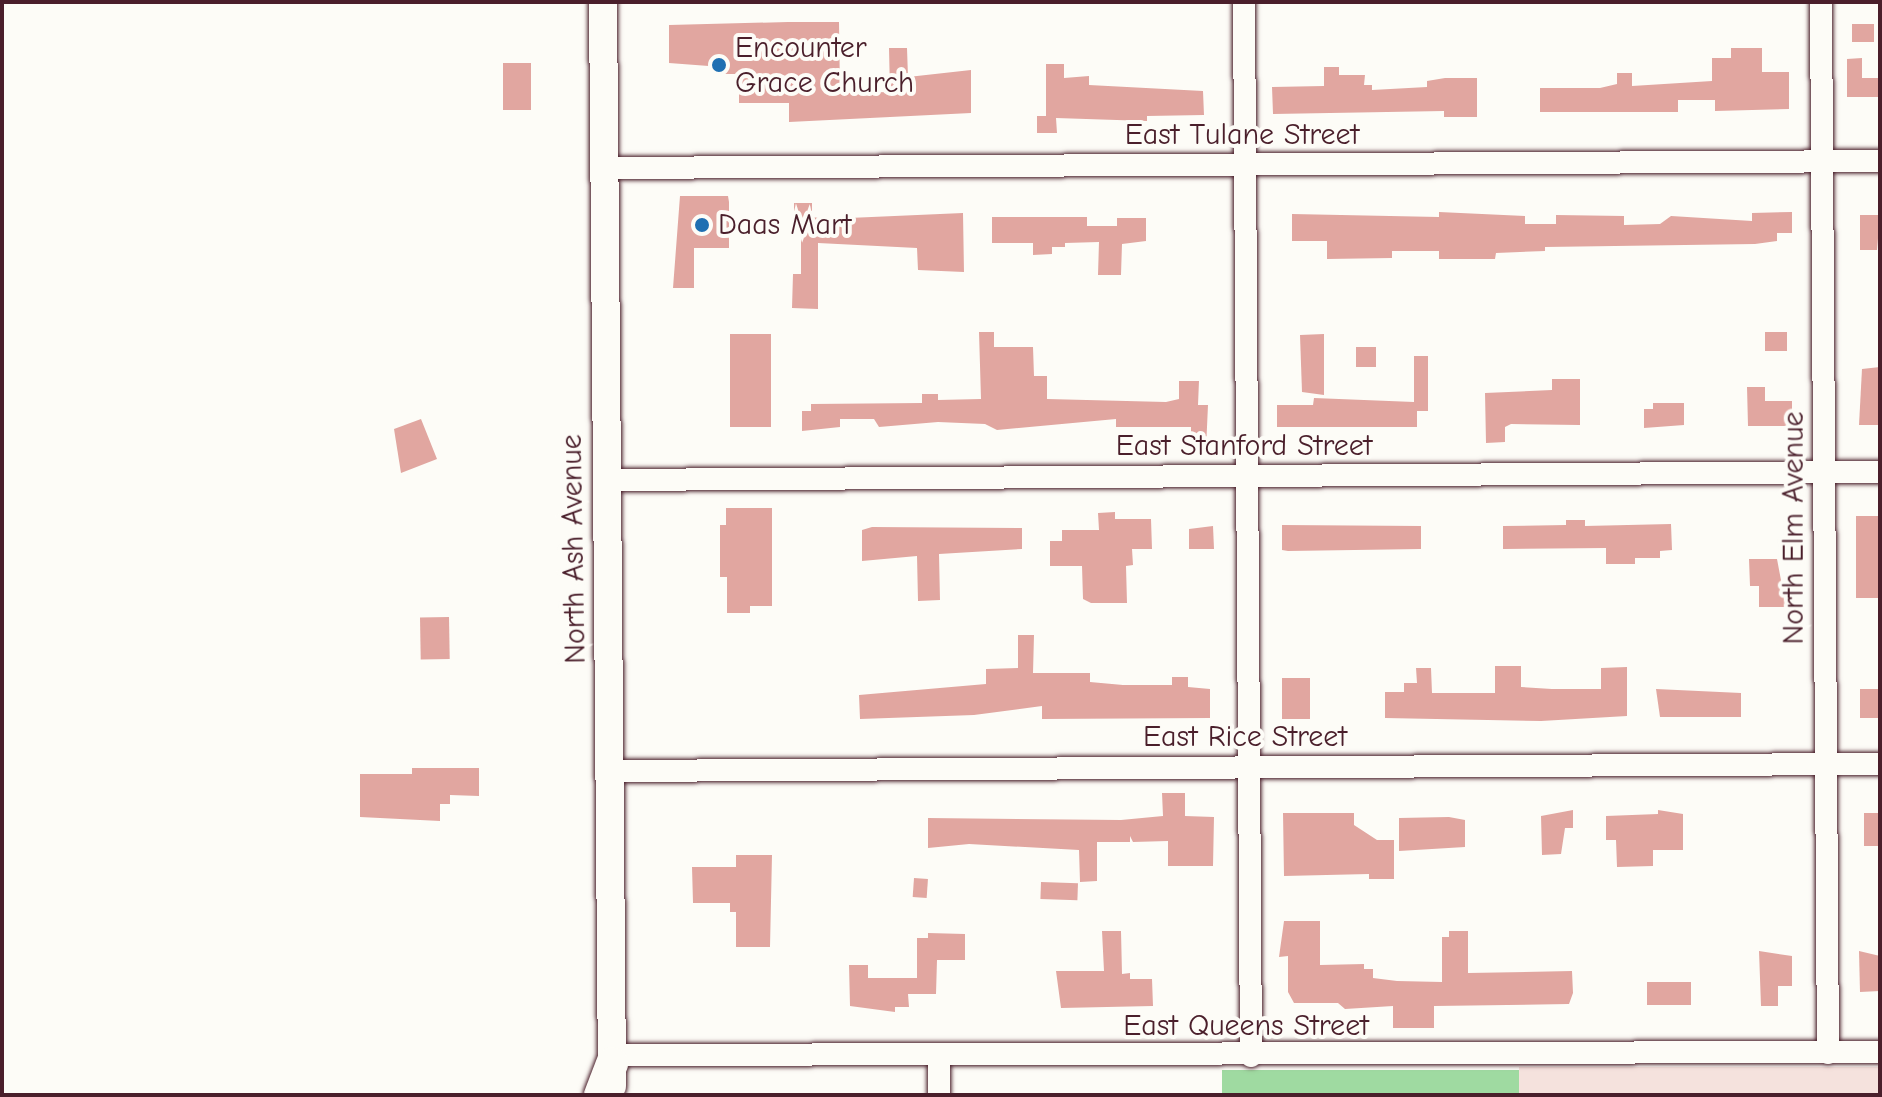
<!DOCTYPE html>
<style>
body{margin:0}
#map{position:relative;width:1882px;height:1097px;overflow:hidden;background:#fdfcf7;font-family:"Comic Neue",sans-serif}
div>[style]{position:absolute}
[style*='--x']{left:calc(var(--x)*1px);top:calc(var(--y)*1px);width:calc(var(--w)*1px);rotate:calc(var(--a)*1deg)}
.built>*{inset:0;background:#f5e2dd;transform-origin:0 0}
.green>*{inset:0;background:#9fdaa1;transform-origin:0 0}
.building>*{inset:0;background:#e1a6a0;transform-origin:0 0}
.roads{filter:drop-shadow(0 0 2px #4a1f2b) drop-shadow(0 0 2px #4a1f2b)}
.minor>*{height:22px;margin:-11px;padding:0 11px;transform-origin:11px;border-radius:11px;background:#fdfcf7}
.tertiary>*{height:28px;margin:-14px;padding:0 14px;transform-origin:14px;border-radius:14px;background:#fdfcf7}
.secondary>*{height:32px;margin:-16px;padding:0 16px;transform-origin:16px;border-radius:16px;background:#fdfcf7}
.dots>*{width:22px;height:22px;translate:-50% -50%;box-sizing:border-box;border:4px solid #fdfcf7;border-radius:50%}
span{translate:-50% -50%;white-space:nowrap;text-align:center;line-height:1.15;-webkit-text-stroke:8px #fdfcf7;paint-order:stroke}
.poi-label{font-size:30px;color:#4a1f2b}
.left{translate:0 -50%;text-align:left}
.street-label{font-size:30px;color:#4a1f2b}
.frame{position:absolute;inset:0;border:4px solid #4a1f2b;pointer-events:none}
</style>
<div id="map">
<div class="built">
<i style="left:1880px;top:1067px;width:28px;height:361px;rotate:90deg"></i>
</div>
<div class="green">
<i style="left:1519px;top:1070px;width:25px;height:297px;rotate:90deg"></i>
</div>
<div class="building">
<i style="clip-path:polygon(788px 22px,839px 22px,840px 93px,890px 92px,889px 48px,907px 48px,908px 77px,971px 70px,971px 113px,789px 122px,789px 103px,739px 103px,739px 74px,722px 74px,722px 67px,669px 63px,669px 25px)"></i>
<i style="left:1852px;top:24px;width:22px;height:18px"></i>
<i style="clip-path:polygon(1731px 48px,1762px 48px,1762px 72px,1789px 72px,1789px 109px,1715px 111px,1715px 100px,1678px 100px,1678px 112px,1540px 112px,1540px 88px,1600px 88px,1617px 84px,1617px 73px,1632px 73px,1632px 86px,1712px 81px,1712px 58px,1731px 58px)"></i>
<i style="clip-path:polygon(1862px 58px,1862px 78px,1880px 78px,1880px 97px,1847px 97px,1847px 59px)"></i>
<i style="left:503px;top:63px;width:28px;height:47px"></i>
<i style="clip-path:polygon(1046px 64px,1064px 64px,1064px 78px,1089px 76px,1089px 85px,1203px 91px,1204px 115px,1147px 116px,1147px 121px,1056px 118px,1057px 133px,1037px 133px,1037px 116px,1046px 116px)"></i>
<i style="clip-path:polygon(1324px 67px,1339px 67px,1339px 75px,1365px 75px,1364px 85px,1372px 85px,1372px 90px,1427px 87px,1427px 81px,1445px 78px,1477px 78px,1477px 117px,1444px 117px,1444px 111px,1273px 114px,1272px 87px,1324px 86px)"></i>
<i style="clip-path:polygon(680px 196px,728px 196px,729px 202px,729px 248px,694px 248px,694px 288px,673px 288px)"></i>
<i style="clip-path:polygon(794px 203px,812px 203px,812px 217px,826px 219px,963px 213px,964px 272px,918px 270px,917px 248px,818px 243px,818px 309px,792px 308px,793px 274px,801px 274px,801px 220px,794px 220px)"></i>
<i style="clip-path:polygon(1439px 212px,1525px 216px,1525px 224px,1556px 224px,1556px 215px,1624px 216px,1624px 225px,1660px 224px,1671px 216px,1752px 221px,1752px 213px,1792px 212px,1792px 233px,1777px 233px,1777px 241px,1755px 244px,1545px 247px,1545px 251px,1496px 253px,1495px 259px,1439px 259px,1439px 251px,1392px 251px,1392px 258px,1327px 259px,1327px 241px,1292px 241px,1292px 214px,1439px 217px)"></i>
<i style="clip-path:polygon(1860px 215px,1880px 215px,1877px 250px,1860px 250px)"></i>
<i style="clip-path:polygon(992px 217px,1087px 217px,1087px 226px,1117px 226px,1117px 218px,1146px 218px,1146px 241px,1122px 244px,1121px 275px,1098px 275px,1099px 242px,1065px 243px,1065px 247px,1052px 247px,1052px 254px,1033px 255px,1033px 243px,992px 243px)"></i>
<i style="clip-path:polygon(979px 332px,994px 332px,994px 347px,1033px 347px,1034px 376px,1047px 376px,1047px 399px,1166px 402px,1179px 399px,1179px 381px,1199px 381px,1198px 405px,1208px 405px,1206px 449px,1191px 449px,1191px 427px,1116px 427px,1116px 419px,997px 430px,985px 424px,938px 422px,879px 427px,874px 419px,840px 419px,840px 427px,802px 431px,802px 411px,811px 411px,811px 404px,922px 403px,922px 394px,938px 394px,938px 400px,981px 399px)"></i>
<i style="left:1765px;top:332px;width:22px;height:19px"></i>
<i style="left:730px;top:334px;width:41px;height:93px"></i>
<i style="clip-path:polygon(1324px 334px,1324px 395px,1302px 392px,1300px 335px)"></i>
<i style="left:1356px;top:347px;width:20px;height:20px"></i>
<i style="clip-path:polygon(1414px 356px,1428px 356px,1428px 411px,1417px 411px,1417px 427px,1277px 427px,1277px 405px,1313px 405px,1314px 398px,1414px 402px)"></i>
<i style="clip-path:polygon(1880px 367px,1880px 425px,1859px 425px,1862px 369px)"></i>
<i style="clip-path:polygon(1552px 379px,1580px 379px,1580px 425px,1511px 424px,1505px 427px,1505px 442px,1486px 443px,1485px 393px,1552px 390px)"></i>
<i style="clip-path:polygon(1747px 387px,1765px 387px,1765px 401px,1792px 401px,1792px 426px,1748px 426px)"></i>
<i style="clip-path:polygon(1653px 403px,1684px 403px,1684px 425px,1644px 428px,1644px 409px,1653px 409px)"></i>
<i style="clip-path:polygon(421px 419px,437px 459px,401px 473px,394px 429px)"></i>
<i style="clip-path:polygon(726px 508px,772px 508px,772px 606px,750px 606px,750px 613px,727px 613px,727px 577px,720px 577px,720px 525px,726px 525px)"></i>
<i style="clip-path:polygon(1115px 512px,1115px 519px,1151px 519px,1152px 549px,1132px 549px,1133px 565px,1126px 566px,1127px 603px,1091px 603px,1083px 599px,1082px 566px,1050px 566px,1050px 541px,1062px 541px,1062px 530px,1099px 530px,1098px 513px)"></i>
<i style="left:1880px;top:516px;width:82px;height:24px;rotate:90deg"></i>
<i style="clip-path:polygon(1566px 520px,1585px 520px,1585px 526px,1671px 524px,1672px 550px,1660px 551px,1660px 558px,1635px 558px,1635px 564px,1606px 564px,1606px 548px,1503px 549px,1503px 526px,1566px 525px)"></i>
<i style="clip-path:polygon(1282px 525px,1421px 526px,1421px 549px,1288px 551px,1282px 550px)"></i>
<i style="clip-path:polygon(1213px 526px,1214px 549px,1189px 549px,1189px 529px)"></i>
<i style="clip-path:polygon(872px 527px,1022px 528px,1022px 549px,939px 554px,940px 600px,918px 601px,917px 556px,862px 561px,862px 530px)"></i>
<i style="clip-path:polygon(1749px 559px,1777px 559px,1786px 607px,1759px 607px,1759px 586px,1750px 586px)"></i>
<i style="left:449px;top:617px;width:42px;height:29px;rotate:89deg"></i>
<i style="clip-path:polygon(1018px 635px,1034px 635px,1033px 673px,1090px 673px,1090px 682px,1123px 685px,1172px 685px,1172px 677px,1188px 677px,1188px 687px,1210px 689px,1210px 718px,1042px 719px,1042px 706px,974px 715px,860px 719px,859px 695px,986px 684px,986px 669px,1018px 668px)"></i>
<i style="clip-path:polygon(1495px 666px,1521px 666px,1521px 687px,1552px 689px,1601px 689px,1601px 668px,1627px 667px,1627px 716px,1541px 721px,1385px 718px,1385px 692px,1404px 692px,1404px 683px,1417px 683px,1416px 668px,1431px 668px,1432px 693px,1495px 693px)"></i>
<i style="left:1310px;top:678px;width:41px;height:28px;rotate:90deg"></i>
<i style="clip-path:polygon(1656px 689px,1741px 693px,1741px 717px,1660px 717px)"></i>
<i style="left:1860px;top:689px;width:20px;height:29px"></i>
<i style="clip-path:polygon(412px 768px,479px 768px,479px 796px,450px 795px,450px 804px,440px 804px,440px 821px,360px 817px,360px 774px,412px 774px)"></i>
<i style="clip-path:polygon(1162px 793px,1185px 793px,1185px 816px,1214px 817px,1213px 866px,1168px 866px,1168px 841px,1133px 842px,1130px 836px,1130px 842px,1097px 842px,1097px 881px,1080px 882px,1079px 850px,969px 844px,928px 848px,928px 818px,1121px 820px,1163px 816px)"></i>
<i style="clip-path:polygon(1573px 810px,1573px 828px,1565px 828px,1561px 854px,1542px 855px,1541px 816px)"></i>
<i style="clip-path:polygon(1658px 810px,1683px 814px,1683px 850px,1653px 850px,1653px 866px,1617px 867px,1616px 840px,1606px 840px,1606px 816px,1658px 814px)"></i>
<i style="clip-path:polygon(1283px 813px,1354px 813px,1354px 825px,1377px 840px,1394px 840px,1394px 879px,1369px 879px,1369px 874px,1284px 876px)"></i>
<i style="left:1864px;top:813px;width:16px;height:33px"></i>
<i style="clip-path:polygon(1449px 817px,1465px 820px,1465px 847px,1399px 851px,1399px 818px)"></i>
<i style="clip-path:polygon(736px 855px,772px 855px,770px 947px,736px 947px,736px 912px,730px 912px,730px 903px,693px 903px,692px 867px,736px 867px)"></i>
<i style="left:914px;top:878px;width:14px;height:19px;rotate:4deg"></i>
<i style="left:1041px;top:882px;width:37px;height:17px;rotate:2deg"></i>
<i style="clip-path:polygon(1284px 921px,1320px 921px,1320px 965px,1364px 964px,1364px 969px,1373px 969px,1373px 978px,1397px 981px,1442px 982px,1442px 937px,1449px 937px,1449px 931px,1468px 931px,1468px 973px,1572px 971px,1573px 993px,1569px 1004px,1434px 1006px,1434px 1028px,1393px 1028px,1393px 1006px,1345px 1009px,1338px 1003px,1294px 1003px,1288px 992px,1288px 956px,1279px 957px)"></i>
<i style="clip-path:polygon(1102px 931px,1121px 931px,1122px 974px,1130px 973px,1130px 979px,1152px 979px,1153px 1006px,1061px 1008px,1056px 971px,1104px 971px)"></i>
<i style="clip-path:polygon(928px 933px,965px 934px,965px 960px,937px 960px,936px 994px,908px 994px,909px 1007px,895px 1007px,895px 1012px,850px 1006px,849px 965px,868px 965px,868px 978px,917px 978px,917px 938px,928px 938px)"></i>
<i style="clip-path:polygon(1759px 951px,1792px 956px,1792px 986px,1778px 986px,1778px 1006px,1761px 1006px)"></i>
<i style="clip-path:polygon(1859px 951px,1880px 956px,1880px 991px,1860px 992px)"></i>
<i style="left:1647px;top:982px;width:44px;height:23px"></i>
</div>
<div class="roads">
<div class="minor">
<i style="--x:1244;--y:2;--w:1054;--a:89.62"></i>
<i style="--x:1821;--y:2;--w:1051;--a:89.62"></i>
<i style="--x:604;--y:168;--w:1276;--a:-0.31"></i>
<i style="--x:608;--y:480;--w:1272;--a:-0.36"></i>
<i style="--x:610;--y:771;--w:1270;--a:-0.32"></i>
<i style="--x:612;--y:1055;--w:1268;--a:-0.14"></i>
<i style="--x:939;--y:1057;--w:38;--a:90"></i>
</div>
<div class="tertiary">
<i style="--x:603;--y:2;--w:1084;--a:89.52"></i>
</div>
<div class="secondary">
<i style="--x:600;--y:1095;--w:34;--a:-69"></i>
</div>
</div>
<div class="dots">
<i style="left:719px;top:65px;background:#1f6fb2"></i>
<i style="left:702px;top:225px;background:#1f6fb2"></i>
</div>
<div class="poi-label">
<span class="left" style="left:735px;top:65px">Encounter<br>Grace Church</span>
<span class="left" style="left:718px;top:225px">Daas Mart</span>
</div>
<div class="street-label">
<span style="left:1242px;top:135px">East Tulane Street</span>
<span style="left:1244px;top:446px">East Stanford Street</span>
<span style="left:1794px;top:528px;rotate:-90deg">North Elm Avenue</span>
<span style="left:574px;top:549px;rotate:-91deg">North Ash Avenue</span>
<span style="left:1245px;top:737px">East Rice Street</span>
<span style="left:1246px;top:1026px">East Queens Street</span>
</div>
<div class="frame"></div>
</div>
